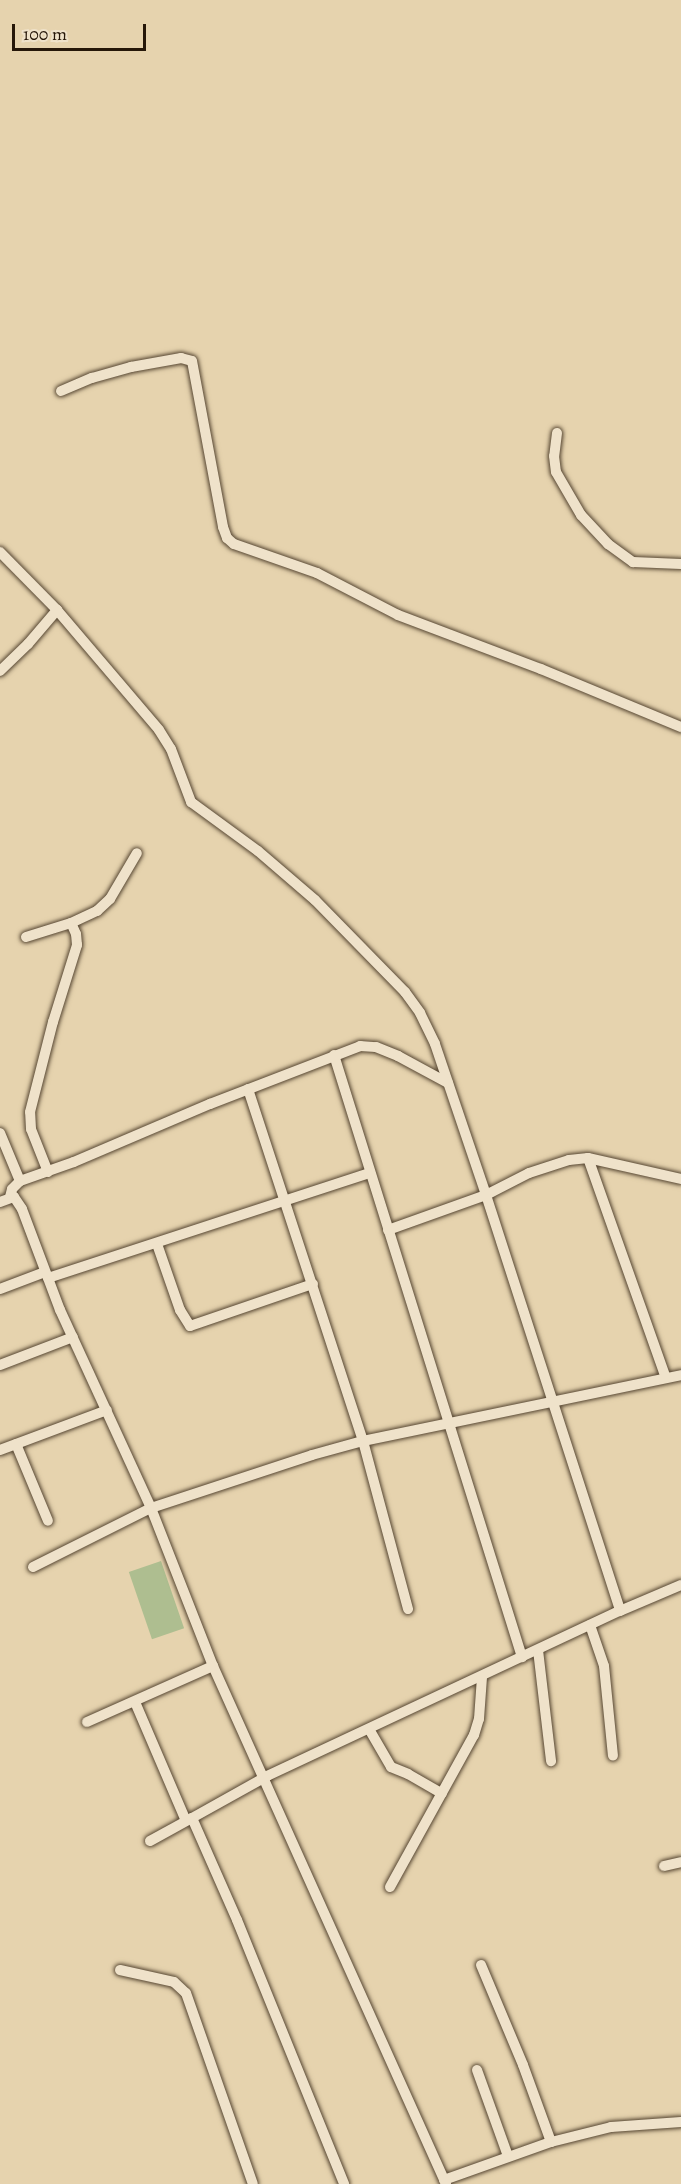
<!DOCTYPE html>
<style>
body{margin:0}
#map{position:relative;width:681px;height:2184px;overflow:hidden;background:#e6d3ae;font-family:Alegreya,serif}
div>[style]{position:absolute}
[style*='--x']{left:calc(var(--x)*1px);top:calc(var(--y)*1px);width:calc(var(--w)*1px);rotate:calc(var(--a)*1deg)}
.green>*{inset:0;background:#aebe90;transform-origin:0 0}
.roads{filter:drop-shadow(0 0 2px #564632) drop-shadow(0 0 2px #564632)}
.minor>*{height:10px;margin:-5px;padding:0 5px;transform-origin:5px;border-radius:5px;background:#efe2ca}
span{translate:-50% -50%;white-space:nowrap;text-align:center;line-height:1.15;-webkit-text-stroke:5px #efe2ca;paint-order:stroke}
.scale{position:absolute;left:12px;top:24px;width:134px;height:27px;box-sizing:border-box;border:3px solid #261709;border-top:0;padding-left:8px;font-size:18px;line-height:21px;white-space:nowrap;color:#261709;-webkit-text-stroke:4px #efe2ca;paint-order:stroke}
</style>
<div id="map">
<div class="green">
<i style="left:161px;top:1561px;width:71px;height:34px;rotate:71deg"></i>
</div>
<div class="roads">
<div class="minor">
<i style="--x:61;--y:391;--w:34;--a:-23"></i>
<i style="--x:92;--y:378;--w:41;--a:-15.8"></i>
<i style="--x:131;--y:367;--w:51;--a:-10.2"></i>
<i style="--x:181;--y:358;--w:11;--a:15"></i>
<i style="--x:192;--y:361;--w:169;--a:79.4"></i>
<i style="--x:223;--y:527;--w:12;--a:70"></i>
<i style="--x:227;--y:538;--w:9;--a:41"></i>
<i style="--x:234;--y:544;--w:88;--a:19.3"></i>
<i style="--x:317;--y:573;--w:91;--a:27.4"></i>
<i style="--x:398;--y:615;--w:153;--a:20.7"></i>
<i style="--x:541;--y:669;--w:152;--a:22.5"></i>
<i style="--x:557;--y:433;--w:23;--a:97"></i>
<i style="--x:554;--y:456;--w:16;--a:83"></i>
<i style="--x:556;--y:472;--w:50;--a:59.8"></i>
<i style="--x:581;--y:515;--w:40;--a:47"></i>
<i style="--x:608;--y:544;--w:31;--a:36"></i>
<i style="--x:633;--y:562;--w:48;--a:2.4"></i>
<i style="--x:0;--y:552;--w:81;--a:45.5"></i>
<i style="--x:57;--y:610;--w:157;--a:49.6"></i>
<i style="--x:159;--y:730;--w:22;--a:58"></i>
<i style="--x:171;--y:749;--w:57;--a:69.3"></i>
<i style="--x:191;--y:802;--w:83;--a:36.2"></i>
<i style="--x:258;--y:851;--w:75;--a:40.7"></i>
<i style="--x:315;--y:900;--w:129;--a:45.6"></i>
<i style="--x:405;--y:992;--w:26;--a:54"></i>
<i style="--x:420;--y:1013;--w:34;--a:64"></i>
<i style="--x:435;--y:1044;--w:159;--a:71.3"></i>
<i style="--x:486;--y:1195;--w:437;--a:72.1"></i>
<i style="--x:0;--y:671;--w:39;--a:-44"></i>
<i style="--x:28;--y:644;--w:45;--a:-49.5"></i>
<i style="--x:26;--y:937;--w:47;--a:-17.3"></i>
<i style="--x:71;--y:923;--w:29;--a:-25"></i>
<i style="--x:97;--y:911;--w:18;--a:-43"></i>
<i style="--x:110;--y:899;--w:53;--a:-59.6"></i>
<i style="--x:334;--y:1055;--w:631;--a:72.66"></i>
<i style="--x:248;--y:1089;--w:370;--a:71.9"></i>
<i style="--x:363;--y:1441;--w:174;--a:75"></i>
<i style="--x:0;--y:1133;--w:52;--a:67.4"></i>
<i style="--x:588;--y:1158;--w:233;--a:70.5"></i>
<i style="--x:48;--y:1172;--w:46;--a:-111.6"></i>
<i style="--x:31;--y:1129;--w:17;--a:-93"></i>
<i style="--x:30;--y:1112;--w:93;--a:-75.7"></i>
<i style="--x:53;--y:1022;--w:81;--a:-72.7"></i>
<i style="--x:77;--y:945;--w:11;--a:-95"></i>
<i style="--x:76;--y:934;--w:12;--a:-114"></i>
<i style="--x:10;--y:1197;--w:8;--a:-76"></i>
<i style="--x:12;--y:1189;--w:11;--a:-45"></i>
<i style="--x:20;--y:1181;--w:57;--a:-19.4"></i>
<i style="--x:74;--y:1162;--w:148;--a:-23.1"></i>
<i style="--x:210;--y:1104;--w:161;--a:-21.1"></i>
<i style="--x:360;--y:1046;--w:16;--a:4"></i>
<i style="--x:376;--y:1047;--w:24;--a:22"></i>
<i style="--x:398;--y:1056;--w:57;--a:28.4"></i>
<i style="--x:0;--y:1202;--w:15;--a:-20"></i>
<i style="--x:14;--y:1197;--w:14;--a:56"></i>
<i style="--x:22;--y:1209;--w:108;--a:69.4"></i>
<i style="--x:60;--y:1310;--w:218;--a:65.3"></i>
<i style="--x:151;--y:1508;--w:170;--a:68.6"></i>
<i style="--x:213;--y:1666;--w:568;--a:65.78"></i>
<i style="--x:388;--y:1230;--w:104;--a:-19.7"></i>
<i style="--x:486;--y:1195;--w:48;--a:-27.1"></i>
<i style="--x:529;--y:1173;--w:42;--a:-18"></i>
<i style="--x:569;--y:1160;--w:19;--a:-6"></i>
<i style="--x:588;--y:1158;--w:95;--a:12.7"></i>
<i style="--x:157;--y:1244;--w:70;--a:70.8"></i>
<i style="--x:180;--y:1310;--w:19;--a:58"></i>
<i style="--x:190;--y:1326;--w:130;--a:-18.9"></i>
<i style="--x:48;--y:1278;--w:339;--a:-18.1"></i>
<i style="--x:0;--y:1289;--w:48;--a:-20.7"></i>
<i style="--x:0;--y:1365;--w:78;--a:-21"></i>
<i style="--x:16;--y:1444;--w:83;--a:67.4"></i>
<i style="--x:0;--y:1450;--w:114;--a:-20.5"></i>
<i style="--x:33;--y:1567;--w:132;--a:-26.6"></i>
<i style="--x:151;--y:1508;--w:169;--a:-18.2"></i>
<i style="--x:312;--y:1455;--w:53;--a:-15.4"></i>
<i style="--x:363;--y:1441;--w:325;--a:-11.7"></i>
<i style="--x:590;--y:1625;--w:43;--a:71.1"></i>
<i style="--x:604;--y:1666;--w:90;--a:84.3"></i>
<i style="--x:538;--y:1650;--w:112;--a:83.3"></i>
<i style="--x:135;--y:1702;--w:129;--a:66.8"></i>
<i style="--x:87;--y:1722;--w:138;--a:-24"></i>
<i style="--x:369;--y:1729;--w:44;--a:59.9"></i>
<i style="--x:391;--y:1767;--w:18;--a:22"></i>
<i style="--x:408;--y:1774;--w:39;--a:30"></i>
<i style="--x:192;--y:1818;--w:86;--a:-29.2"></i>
<i style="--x:267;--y:1776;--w:390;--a:-25.1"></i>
<i style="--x:620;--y:1611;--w:66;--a:-23.1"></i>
<i style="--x:150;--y:1841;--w:48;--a:-28.7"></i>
<i style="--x:192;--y:1818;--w:111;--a:66.2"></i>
<i style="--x:237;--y:1920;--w:285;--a:67.9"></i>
<i style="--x:664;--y:1866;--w:17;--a:-13"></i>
<i style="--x:390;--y:1887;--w:174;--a:-61.1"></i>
<i style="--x:474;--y:1735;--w:17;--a:-73"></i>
<i style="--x:479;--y:1719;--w:42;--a:-85.9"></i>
<i style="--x:481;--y:1965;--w:108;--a:67.2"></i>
<i style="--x:523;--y:2065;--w:82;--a:70"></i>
<i style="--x:120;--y:1970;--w:55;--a:12.5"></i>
<i style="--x:174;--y:1982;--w:16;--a:43"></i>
<i style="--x:186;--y:1993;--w:202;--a:70.7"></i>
<i style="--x:477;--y:2070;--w:91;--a:70.2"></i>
<i style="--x:444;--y:2180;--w:114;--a:-19.6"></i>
<i style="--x:551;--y:2142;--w:62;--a:-14"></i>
<i style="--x:611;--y:2127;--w:70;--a:-4.1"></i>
</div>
</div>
<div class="scale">100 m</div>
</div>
